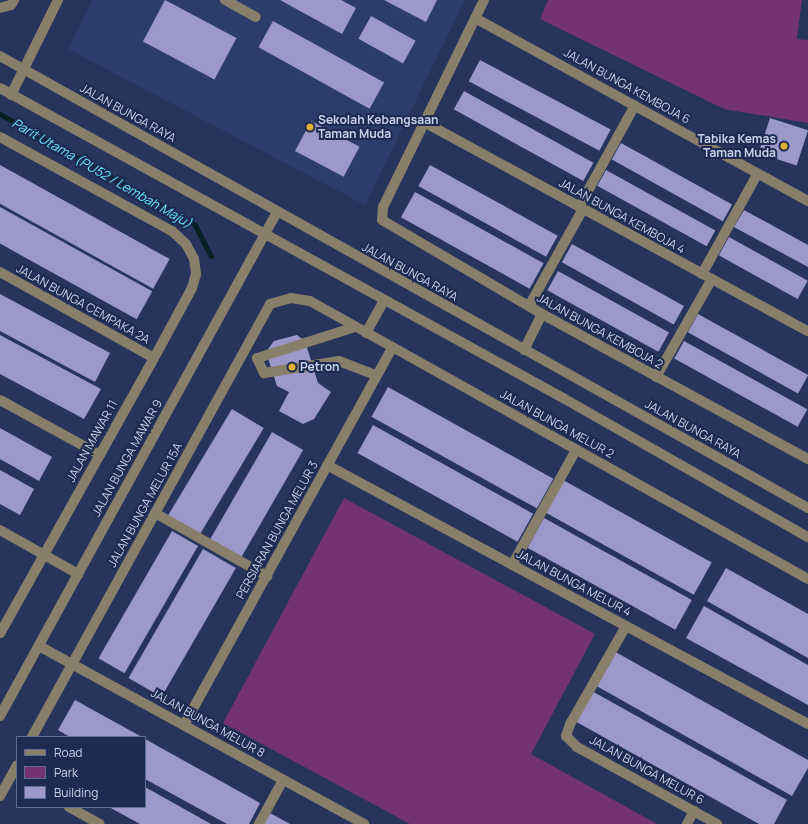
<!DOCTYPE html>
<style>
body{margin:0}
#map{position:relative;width:808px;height:824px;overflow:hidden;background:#27355d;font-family:Manrope,sans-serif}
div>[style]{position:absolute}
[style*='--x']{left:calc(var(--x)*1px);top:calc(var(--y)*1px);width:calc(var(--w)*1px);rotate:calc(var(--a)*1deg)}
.built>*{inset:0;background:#2c3c6b}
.green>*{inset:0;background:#733272}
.stream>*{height:5px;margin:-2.5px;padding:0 2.5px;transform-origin:2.5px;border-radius:2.5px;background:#062024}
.building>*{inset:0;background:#9c98ca;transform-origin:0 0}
.minor>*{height:10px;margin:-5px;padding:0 5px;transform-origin:5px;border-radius:5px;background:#887f6a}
.dots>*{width:11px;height:11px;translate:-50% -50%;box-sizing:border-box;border:2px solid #1d2a51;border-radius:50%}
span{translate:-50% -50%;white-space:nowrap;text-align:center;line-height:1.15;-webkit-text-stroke:4px #1d2a51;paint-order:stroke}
.street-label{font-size:12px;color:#c8d2eb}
.poi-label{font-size:12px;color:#c8d2eb;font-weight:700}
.left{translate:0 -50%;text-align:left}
.right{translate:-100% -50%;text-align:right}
.water-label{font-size:13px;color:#66e5f7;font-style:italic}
.legend{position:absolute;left:16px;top:736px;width:130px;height:72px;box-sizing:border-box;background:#1d2a51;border:1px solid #616d8f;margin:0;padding:5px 7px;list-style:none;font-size:12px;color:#c8d2eb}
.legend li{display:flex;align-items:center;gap:8px;height:20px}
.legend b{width:20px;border:1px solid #616d8f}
</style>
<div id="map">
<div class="built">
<i style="clip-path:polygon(92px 0,465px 0,365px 205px,68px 49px)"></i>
</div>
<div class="green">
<i style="clip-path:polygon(548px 0,802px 0,797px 39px,808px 40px,808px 123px,724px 109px,540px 19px)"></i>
<i style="clip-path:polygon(344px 498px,595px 634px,531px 754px,657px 824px,410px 824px,223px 723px)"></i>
</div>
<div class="stream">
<i style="--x:0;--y:114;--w:224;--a:29.6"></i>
<i style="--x:195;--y:225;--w:35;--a:63"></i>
</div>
<div class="building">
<i style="left:165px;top:0;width:81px;height:47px;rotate:28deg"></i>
<i style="clip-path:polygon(280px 0,341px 0,356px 8px,342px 34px)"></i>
<i style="clip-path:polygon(384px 0,437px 0,426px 22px)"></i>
<i style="left:371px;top:16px;width:51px;height:26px;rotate:29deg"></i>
<i style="left:273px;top:21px;width:127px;height:30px;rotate:29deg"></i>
<i style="left:480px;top:60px;width:148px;height:24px;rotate:28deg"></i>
<i style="left:464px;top:91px;width:148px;height:21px;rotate:29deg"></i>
<i style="left:770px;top:118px;width:40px;height:37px;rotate:18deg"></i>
<i style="left:311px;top:121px;width:55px;height:34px;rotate:28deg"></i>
<i style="left:621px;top:143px;width:127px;height:19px;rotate:29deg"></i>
<i style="left:0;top:165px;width:194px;height:34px;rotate:29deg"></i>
<i style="left:430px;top:165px;width:146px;height:24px;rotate:29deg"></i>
<i style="left:606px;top:170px;width:125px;height:18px;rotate:29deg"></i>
<i style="left:415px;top:192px;width:147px;height:29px;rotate:29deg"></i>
<i style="left:0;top:207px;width:174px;height:32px;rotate:29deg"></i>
<i style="clip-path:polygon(744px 210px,808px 245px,808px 267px,734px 227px)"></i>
<i style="left:729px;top:237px;width:90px;height:21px;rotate:29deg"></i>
<i style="left:572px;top:244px;width:128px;height:21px;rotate:29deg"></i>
<i style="left:558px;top:271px;width:127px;height:22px;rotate:29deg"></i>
<i style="clip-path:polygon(0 294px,110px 353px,95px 382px,0 331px)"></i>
<i style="left:698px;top:314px;width:126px;height:21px;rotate:29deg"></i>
<i style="clip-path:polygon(0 335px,101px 389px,84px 419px,0 374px)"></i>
<i style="clip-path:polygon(297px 335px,305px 341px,318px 383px,331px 392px,314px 419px,303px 424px,279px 411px,289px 392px,277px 386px,266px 352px,274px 341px)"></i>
<i style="left:684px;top:341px;width:141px;height:20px;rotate:29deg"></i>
<i style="left:388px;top:387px;width:189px;height:34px;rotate:29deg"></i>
<i style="left:232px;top:409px;width:37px;height:127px;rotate:31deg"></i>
<i style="left:373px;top:425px;width:183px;height:32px;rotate:29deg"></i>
<i style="clip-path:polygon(0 428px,52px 457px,39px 481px,0 459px)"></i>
<i style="left:272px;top:432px;width:36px;height:125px;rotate:30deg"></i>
<i style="clip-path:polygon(0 470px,34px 489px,20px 515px,0 504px)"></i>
<i style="left:563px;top:480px;width:170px;height:37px;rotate:29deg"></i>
<i style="left:544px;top:518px;width:169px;height:34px;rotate:29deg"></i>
<i style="left:172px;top:531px;width:30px;height:147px;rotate:30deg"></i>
<i style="left:203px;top:549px;width:38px;height:149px;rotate:30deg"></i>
<i style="clip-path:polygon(726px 568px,808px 614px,808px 658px,707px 601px)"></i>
<i style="clip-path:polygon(704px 606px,808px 665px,808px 705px,686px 638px)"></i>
<i style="clip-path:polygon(612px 650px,808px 760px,808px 768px,792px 796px,593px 684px)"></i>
<i style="clip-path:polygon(590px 690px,787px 800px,774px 824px,759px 824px,573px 720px)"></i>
<i style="clip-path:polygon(75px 700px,102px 715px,142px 737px,70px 737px,58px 730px)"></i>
<i style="clip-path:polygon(145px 739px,260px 803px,249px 824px,227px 824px,145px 779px)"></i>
<i style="clip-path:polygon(145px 787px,186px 810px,211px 824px,140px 824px,109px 807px,145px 807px)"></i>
<i style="clip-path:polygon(270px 813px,290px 824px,264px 824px)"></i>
</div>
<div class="minor">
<i style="--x:225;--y:0;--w:35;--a:29"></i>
<i style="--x:484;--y:0;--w:230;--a:116"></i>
<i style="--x:383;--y:207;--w:13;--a:94"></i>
<i style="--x:382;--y:220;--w:186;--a:30.4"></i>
<i style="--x:542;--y:314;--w:303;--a:28.6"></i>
<i style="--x:0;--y:8;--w:11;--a:-15"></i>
<i style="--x:11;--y:5;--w:6;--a:-59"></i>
<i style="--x:475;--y:18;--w:380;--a:28.8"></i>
<i style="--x:0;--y:56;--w:926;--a:29.22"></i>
<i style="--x:0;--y:88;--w:643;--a:28.84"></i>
<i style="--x:563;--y:398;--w:282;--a:29.6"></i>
<i style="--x:11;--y:95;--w:106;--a:-63.7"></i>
<i style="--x:424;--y:122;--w:437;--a:28.6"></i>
<i style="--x:0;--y:137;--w:196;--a:28.7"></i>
<i style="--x:172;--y:231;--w:19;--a:43"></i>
<i style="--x:186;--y:244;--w:17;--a:62"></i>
<i style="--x:194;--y:259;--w:15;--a:82"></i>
<i style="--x:196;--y:274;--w:15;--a:106"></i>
<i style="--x:192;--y:288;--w:80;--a:118.5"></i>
<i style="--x:154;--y:358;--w:315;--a:119.2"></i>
<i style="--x:579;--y:207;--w:116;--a:-61.2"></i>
<i style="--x:0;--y:272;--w:176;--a:29.2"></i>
<i style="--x:702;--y:274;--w:115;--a:-61"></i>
<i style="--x:529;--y:306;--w:111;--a:-60.9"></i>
<i style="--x:355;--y:327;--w:103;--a:162.4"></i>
<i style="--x:257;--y:358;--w:17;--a:65"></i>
<i style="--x:264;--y:373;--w:76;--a:-9.1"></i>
<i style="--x:339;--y:361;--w:40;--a:21"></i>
<i style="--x:366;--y:333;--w:38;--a:-61"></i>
<i style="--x:524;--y:350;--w:40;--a:-63.4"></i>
<i style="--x:656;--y:377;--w:113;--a:-60.3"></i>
<i style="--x:0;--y:400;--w:114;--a:28.8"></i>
<i style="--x:327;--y:465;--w:546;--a:28.3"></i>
<i style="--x:155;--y:513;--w:129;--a:29.4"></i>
<i style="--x:0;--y:530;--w:90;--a:29.4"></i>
<i style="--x:512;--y:565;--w:132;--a:-60.9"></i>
<i style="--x:626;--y:626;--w:113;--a:119.7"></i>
<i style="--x:570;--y:724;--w:13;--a:108"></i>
<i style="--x:566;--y:736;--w:16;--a:45"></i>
<i style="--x:577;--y:747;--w:160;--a:28.8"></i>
<i style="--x:39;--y:646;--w:371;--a:28.7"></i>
<i style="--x:0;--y:716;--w:575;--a:-61.21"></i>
<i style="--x:184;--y:725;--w:431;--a:-61.1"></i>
<i style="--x:32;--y:737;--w:494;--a:-61.2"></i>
<i style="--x:270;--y:304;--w:22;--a:-16"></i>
<i style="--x:291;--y:298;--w:19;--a:9"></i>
<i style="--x:310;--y:301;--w:570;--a:29.17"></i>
<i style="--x:0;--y:796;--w:35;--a:-61"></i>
<i style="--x:69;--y:807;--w:35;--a:29"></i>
<i style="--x:259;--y:824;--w:50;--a:-61.4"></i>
<i style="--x:687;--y:824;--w:15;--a:-62"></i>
</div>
<div class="dots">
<i style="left:310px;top:127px;background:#deb133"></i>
<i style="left:784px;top:146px;background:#deb133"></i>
<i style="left:292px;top:367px;background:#deb133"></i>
</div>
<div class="street-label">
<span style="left:627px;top:86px;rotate:29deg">JALAN BUNGA KEMBOJA 6</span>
<span style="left:128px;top:113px;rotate:29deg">JALAN BUNGA RAYA</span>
<span style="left:622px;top:216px;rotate:29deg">JALAN BUNGA KEMBOJA 4</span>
<span style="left:410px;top:272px;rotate:29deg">JALAN BUNGA RAYA</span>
<span style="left:83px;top:304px;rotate:29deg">JALAN BUNGA CEMPAKA 2A</span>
<span style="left:600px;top:331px;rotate:29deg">JALAN BUNGA KEMBOJA 2</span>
<span style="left:557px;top:424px;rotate:29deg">JALAN BUNGA MELUR 2</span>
<span style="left:693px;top:429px;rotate:29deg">JALAN BUNGA RAYA</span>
<span style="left:92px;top:441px;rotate:-61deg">JALAN MAWAR 11</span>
<span style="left:127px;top:458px;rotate:-61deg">JALAN BUNGA MAWAR 9</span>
<span style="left:145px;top:505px;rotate:-61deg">JALAN BUNGA MELUR 15A</span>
<span style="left:277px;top:530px;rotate:-61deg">PERSIARAN BUNGA MELUR 3</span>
<span style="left:574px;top:583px;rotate:28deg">JALAN BUNGA MELUR 4</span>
<span style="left:208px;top:723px;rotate:29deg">JALAN BUNGA MELUR 8</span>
<span style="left:647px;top:770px;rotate:29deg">JALAN BUNGA MELUR 6</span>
</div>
<div class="poi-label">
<span class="left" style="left:318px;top:127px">Sekolah Kebangsaan<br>Taman Muda</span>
<span class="right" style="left:776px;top:146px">Tabika Kemas<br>Taman Muda</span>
<span class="left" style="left:300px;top:367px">Petron</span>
</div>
<div class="water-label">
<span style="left:102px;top:173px;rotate:30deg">Parit Utama (PU52 / Lembah Maju)</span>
</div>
<ul class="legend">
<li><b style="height:5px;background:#887f6a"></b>Road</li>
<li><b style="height:11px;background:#733272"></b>Park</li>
<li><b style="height:11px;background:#9c98ca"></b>Building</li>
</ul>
</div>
